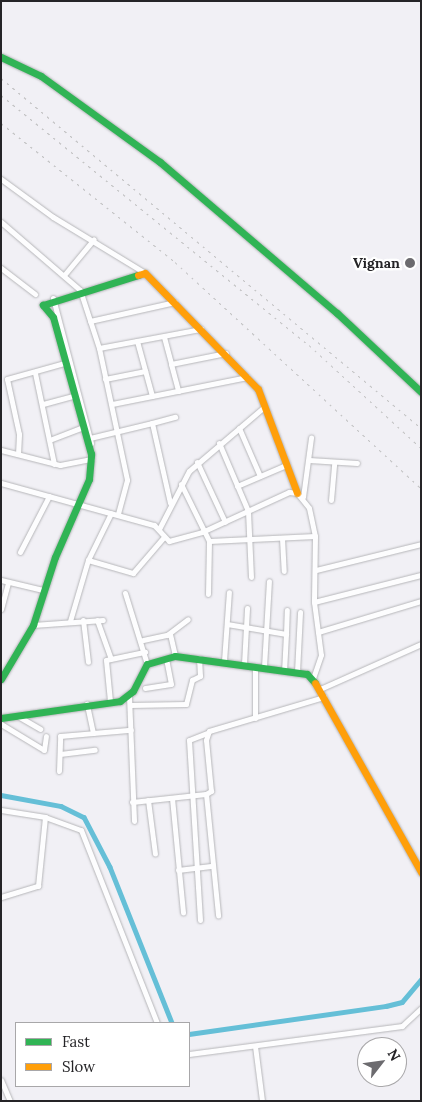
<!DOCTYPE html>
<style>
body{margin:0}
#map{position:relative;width:422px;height:1102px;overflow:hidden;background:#f1f0f5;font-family:Lora,serif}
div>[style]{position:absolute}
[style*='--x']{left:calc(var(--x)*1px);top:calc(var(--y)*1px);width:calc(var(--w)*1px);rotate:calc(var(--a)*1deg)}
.canal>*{height:4.5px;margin:-2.25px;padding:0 2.25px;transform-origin:2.25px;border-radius:2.25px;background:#65bfd7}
.roads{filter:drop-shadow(0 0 1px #b6b6b9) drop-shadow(0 0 1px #b6b6b9)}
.street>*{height:5px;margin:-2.5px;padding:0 2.5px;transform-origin:2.5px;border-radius:2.5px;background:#fdfdfe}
.fast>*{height:7px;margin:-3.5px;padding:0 3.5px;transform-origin:3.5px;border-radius:3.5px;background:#30b455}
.slow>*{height:7px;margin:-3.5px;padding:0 3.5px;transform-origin:3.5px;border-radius:3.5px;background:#ff9f0a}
.rail>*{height:1px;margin-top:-0.5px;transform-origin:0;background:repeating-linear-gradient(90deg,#c0c0c1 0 2.5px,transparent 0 7.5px)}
.dots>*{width:14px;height:14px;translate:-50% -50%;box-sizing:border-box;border:2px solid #fff;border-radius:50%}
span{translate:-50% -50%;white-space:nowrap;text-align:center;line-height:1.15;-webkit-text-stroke:4.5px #fff;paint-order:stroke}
.poi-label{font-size:14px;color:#252427;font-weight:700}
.right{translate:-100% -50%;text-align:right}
.frame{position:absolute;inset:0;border:2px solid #252427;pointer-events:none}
.legend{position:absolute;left:15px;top:1022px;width:175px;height:65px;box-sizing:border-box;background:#fff;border:1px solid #a8a7a9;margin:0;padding:6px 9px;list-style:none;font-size:15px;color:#252427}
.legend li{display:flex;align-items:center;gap:10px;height:25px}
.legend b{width:25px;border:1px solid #a8a7a9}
.north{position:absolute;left:357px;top:1037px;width:50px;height:50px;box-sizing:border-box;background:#fff;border:1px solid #a8a7a9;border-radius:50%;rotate:60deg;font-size:14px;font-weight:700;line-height:20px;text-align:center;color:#252427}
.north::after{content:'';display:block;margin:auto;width:18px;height:22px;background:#6c6b6f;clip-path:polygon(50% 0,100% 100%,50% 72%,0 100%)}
</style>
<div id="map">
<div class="canal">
<i style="--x:1;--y:795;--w:61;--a:10.4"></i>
<i style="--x:61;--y:806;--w:25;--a:26"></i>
<i style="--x:84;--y:817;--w:56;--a:62.5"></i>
<i style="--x:110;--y:867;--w:168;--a:68.3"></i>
<i style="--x:189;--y:1034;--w:199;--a:-8.1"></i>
<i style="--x:386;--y:1006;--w:16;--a:-14"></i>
<i style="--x:402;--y:1002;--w:30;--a:-50"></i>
</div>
<div class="roads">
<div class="street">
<i style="--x:1;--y:179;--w:64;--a:36.2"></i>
<i style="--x:53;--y:217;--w:108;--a:31.3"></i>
<i style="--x:1;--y:222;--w:104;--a:40.7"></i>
<i style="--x:80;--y:290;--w:61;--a:71.9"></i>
<i style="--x:99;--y:348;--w:135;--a:78"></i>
<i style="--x:127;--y:480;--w:35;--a:105"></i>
<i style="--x:1;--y:268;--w:43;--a:37.4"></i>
<i style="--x:65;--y:274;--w:45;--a:-50.4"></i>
<i style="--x:53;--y:298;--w:150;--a:75.3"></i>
<i style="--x:90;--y:321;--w:87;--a:-12.6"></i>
<i style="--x:164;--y:337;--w:28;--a:75"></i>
<i style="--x:171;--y:364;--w:56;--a:-11.3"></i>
<i style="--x:137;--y:341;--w:57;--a:74.7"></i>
<i style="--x:99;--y:348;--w:104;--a:-10.6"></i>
<i style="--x:171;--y:364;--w:28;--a:75"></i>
<i style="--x:35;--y:373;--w:93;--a:78.2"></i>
<i style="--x:105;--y:379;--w:41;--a:-11.3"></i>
<i style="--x:43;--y:404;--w:34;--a:-15"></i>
<i style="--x:112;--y:404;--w:138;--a:-11.3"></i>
<i style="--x:152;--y:423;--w:24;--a:-15"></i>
<i style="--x:239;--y:428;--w:52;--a:66.4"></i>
<i style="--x:90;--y:438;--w:64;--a:-13.6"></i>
<i style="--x:152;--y:423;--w:82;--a:77.3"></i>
<i style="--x:52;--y:439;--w:31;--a:-21"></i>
<i style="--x:219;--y:443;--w:74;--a:66.9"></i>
<i style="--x:248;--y:511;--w:66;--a:87.4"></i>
<i style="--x:1;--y:450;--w:61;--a:14.3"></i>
<i style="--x:60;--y:465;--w:32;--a:-11"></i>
<i style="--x:18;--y:454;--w:20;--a:-87"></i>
<i style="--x:19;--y:434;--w:56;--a:-102.3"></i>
<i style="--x:7;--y:379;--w:59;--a:-15.7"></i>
<i style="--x:309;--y:460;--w:48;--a:3.6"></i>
<i style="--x:197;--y:462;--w:66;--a:65"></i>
<i style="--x:1;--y:483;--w:159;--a:15.4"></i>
<i style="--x:154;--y:525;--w:22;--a:47"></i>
<i style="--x:169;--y:541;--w:34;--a:-15"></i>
<i style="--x:202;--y:532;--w:96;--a:-24.7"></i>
<i style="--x:289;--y:492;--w:8;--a:7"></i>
<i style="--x:297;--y:493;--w:19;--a:51"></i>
<i style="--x:309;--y:508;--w:29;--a:78"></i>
<i style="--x:315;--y:536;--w:66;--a:90.9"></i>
<i style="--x:314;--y:602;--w:53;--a:82.5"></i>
<i style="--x:321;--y:655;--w:24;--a:109"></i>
<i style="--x:181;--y:484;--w:64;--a:63.8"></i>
<i style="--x:209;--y:541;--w:106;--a:-2.7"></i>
<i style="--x:237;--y:486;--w:53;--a:-23.2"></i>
<i style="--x:303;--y:497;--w:60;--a:-82.3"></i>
<i style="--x:331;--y:500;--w:38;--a:-85"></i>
<i style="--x:159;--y:529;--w:65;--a:-62.7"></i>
<i style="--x:189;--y:471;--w:100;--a:-40.5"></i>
<i style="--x:282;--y:538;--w:33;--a:87"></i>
<i style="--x:20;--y:552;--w:63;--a:-62.6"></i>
<i style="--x:88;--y:560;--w:47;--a:16.1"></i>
<i style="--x:133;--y:573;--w:46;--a:-49.4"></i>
<i style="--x:316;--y:570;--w:108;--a:-13.9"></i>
<i style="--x:1;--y:580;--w:43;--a:13.4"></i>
<i style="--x:125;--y:593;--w:74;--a:72.8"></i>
<i style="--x:208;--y:594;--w:53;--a:-88.9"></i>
<i style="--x:314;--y:602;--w:110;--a:-14.2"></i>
<i style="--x:1;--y:609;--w:28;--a:-75"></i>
<i style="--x:83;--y:620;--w:42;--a:83.2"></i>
<i style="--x:97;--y:620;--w:41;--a:70.3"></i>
<i style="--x:70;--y:621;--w:64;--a:-73.6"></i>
<i style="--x:88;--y:560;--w:52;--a:-63.9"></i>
<i style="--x:227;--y:624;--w:60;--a:9.6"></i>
<i style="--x:286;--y:634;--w:36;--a:93"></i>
<i style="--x:33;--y:625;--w:70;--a:-4.1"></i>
<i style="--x:318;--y:632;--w:108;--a:-16.8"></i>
<i style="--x:170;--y:634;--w:23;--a:77"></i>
<i style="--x:286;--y:634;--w:24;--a:-88"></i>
<i style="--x:143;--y:640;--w:25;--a:-12"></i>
<i style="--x:167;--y:635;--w:26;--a:-37"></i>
<i style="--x:224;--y:661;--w:69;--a:-85.9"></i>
<i style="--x:244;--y:664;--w:56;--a:-86.9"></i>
<i style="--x:255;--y:666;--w:52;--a:90"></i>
<i style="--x:264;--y:667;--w:86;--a:-86.7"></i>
<i style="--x:297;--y:672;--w:60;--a:-87.1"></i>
<i style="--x:145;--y:688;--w:26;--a:-9"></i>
<i style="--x:171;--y:684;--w:26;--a:-101"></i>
<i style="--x:320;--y:689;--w:111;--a:-24"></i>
<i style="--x:129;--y:696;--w:125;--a:87.7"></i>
<i style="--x:110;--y:701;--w:41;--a:-95.6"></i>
<i style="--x:106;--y:660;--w:40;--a:-12"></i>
<i style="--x:130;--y:705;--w:56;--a:-1"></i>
<i style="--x:186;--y:704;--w:25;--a:-76"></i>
<i style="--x:192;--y:680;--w:9;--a:-27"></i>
<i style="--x:200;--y:676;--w:18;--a:-93"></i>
<i style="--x:16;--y:715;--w:28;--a:30"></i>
<i style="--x:1;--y:724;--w:50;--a:31.2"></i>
<i style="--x:44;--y:750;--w:14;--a:-82"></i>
<i style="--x:93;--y:733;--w:38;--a:-5"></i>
<i style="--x:60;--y:754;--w:35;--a:-7"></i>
<i style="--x:59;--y:771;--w:35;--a:-88"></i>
<i style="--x:60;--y:736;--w:33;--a:-5"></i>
<i style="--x:93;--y:733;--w:30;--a:-102"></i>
<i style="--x:206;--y:794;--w:6;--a:-31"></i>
<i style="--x:211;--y:791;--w:51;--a:-95.6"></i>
<i style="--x:206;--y:740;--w:9;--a:-72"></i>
<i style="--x:209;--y:731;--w:120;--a:-16.5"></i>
<i style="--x:172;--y:798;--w:115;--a:84.5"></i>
<i style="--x:148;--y:800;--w:54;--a:82.6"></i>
<i style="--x:132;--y:802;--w:74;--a:-6.2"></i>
<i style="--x:206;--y:794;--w:122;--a:84.3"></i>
<i style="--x:1;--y:810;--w:45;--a:9"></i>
<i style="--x:178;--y:870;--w:35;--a:-7"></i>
<i style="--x:1;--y:897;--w:39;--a:-17"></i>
<i style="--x:38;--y:886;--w:69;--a:-84.2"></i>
<i style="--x:45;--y:817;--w:38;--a:20"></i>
<i style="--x:81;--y:830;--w:207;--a:68.5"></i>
<i style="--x:200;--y:920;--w:180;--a:-93.5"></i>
<i style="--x:189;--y:740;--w:19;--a:-21"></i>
<i style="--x:255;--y:1046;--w:55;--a:82.7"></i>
<i style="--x:189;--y:1054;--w:215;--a:-7.5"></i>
<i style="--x:402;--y:1026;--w:26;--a:-43"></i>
<i style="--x:1;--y:1080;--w:23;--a:67"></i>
</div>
<div class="fast">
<i style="--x:1;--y:57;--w:44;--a:25.4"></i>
<i style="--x:41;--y:76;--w:147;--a:35.9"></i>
<i style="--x:160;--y:162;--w:233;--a:40.5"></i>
<i style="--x:337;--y:313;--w:115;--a:43.2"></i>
<i style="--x:1;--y:679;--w:63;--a:-59.3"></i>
<i style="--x:33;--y:625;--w:71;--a:-72.1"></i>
<i style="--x:55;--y:557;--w:85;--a:-66.4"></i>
<i style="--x:89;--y:479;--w:25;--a:-85"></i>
<i style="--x:91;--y:454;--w:142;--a:-105.5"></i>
<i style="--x:53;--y:317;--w:16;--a:-130"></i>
<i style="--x:43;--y:305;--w:100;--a:-17.5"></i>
<i style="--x:1;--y:718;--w:120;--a:-8.1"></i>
<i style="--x:120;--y:701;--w:16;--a:-38"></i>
<i style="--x:133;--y:691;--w:30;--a:-63"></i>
<i style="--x:147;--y:664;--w:29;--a:-16"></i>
<i style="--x:175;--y:656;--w:133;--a:7.8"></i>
<i style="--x:307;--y:674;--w:12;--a:48"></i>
</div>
<div class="slow">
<i style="--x:138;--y:275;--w:7;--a:-16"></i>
<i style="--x:145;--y:273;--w:162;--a:45.8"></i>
<i style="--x:258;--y:389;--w:111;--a:69.4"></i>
<i style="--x:315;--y:683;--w:217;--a:60.7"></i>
</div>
</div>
<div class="rail">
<i style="--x:1;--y:78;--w:547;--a:39.81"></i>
<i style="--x:1;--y:95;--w:397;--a:39.1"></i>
<i style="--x:309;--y:345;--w:152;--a:42.6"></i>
<i style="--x:1;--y:123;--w:223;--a:38.6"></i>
<i style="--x:175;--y:262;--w:334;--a:42.6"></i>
</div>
<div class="dots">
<i style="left:410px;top:263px;background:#6c6b6f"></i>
</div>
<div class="poi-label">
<span class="right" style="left:400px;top:263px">Vignan</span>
</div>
<div class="frame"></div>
<ul class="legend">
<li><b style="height:6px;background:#30b455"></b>Fast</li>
<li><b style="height:6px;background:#ff9f0a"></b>Slow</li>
</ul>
<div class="north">N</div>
</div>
